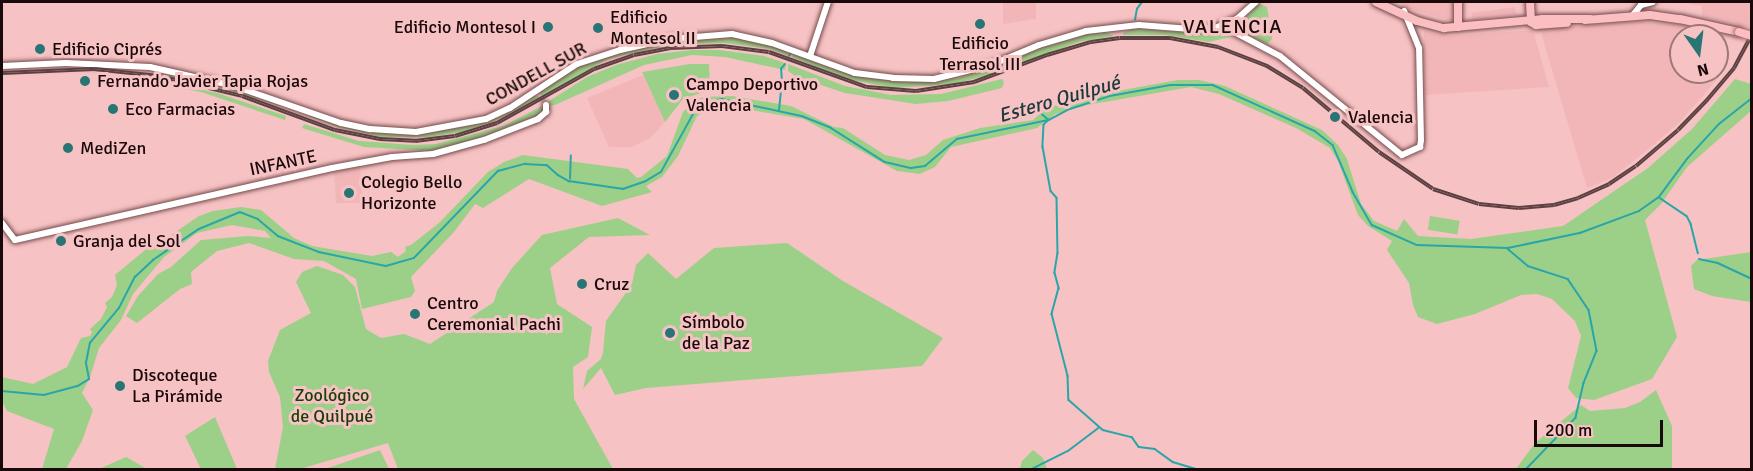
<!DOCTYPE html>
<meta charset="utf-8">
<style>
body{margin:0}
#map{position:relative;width:1753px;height:471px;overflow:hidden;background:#f6c2c3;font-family:Signika,sans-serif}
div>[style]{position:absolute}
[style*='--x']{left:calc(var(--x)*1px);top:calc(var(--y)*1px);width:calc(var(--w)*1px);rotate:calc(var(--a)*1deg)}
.built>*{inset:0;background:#f3b6b8;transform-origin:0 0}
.green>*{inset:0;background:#9cd088;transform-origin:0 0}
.stream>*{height:1.5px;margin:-0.75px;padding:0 0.75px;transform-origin:0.75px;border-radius:0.75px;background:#2aa5a8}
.minor-tunnel>*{height:6px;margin-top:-3px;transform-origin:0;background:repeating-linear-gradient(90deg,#d5a6a7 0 6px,transparent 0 9px)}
.roads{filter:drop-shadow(0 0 2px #764a4c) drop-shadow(0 0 2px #764a4c)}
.minor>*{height:6px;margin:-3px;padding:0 3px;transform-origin:3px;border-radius:3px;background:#fff}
.major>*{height:8px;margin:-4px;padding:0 4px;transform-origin:4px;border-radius:4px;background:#fbbfc2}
.rail>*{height:4px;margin-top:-2px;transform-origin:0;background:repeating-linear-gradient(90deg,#f6c2c3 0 4.5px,#5d4142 0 9px);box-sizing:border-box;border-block:2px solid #5d4142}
.bridges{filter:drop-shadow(0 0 2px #ab6468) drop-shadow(0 0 2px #ab6468)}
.major-bridge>*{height:8px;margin:-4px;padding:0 4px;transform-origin:4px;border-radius:4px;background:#fbbfc2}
.dots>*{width:16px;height:16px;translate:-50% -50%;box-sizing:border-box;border:3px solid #f6c2c3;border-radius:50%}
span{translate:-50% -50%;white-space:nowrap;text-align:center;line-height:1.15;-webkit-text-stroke:6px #f6c2c3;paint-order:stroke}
.poi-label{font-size:18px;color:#1a090a}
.left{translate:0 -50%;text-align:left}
.right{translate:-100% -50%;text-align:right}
.street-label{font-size:18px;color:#1a090a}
.park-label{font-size:18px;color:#193f04}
.neighbourhood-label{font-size:20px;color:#1a090a;letter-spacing:1.5px}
.water-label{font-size:20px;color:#1f393a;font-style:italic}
.frame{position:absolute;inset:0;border:3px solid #1a090a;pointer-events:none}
.north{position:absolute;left:1669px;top:24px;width:60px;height:60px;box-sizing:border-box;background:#f6c2c3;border:2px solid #9e7879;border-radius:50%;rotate:166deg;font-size:16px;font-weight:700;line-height:24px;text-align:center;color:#1a090a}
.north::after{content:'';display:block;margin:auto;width:21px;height:27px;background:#297475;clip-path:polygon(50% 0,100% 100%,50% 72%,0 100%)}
.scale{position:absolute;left:1534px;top:420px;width:129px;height:27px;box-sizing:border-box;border:3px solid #1a090a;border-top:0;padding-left:8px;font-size:18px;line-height:21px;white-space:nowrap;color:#1a090a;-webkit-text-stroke:4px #f6c2c3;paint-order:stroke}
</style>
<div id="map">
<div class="built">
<i style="clip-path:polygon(1036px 2px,1036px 19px,1003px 24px,1003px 3px)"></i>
<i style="clip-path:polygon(1399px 2px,1454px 2px,1454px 21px,1409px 9px)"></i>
<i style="clip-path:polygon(1688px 2px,1751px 2px,1751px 27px,1702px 17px,1702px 6px,1688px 4px)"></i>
<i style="left:1515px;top:7px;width:7px;height:44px;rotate:82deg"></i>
<i style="clip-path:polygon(evenodd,1641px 22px,1683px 25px,1720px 34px,1720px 76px,1679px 123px,1646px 151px,1612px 178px,1587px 188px,1540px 29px,1641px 22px,1681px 36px,1717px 36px,1717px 72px,1681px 72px,1681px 36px)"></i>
<i style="clip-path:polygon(1533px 30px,1549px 87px,1425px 95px,1424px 31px,1449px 36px)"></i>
<i style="clip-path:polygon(561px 55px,574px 57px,573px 63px,560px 71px,555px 65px,561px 61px)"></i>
<i style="clip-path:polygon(643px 75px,665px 122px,650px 138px,632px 147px,609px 147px,587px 98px)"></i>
<i style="clip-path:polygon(360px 167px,363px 203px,336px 203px,334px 172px)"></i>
</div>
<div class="green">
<i style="clip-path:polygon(1259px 4px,1267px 7px,1272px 39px,1267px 44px,1237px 30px,1239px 24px)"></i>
<i style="clip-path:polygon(1133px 28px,1200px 33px,1225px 29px,1234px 36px,1209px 42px,1166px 35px,1123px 35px,1123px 33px)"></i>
<i style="clip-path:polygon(1102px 30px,1114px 36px,1079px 42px,1002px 70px,1001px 63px,1057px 40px)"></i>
<i style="clip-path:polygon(729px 36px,790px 50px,788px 56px,770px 49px,725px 43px,688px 44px,650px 49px,608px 59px,542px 96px,540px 93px,540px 90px,583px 64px,651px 44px)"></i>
<i style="clip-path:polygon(693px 50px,719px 50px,764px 56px,782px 62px,786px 64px,785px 70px,725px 57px,692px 55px,644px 65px,555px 105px,550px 106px,546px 103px,587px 77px,616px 65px,657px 54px)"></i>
<i style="clip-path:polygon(795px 51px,858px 75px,927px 81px,958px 78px,999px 64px,1000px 72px,954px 84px,893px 88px,852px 80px,825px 71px,792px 57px)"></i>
<i style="clip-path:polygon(690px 64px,709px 64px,710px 90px,683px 99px,665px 122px,642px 72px)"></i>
<i style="clip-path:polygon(788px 64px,845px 86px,891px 95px,941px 94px,1002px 79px,1004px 82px,1002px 88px,948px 101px,916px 104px,845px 93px,797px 77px,788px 71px)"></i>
<i style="clip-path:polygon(167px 74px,213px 83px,291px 109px,207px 84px,163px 75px)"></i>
<i style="clip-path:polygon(1735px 79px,1751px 84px,1751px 111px,1687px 167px,1661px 204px,1645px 220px,1677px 337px,1652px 379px,1594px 400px,1576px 398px,1568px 388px,1581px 336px,1575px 321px,1552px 299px,1537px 294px,1521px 295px,1475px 314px,1437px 324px,1418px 317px,1413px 305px,1409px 283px,1387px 250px,1392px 241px,1368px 226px,1358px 215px,1338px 161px,1330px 148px,1296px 128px,1219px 94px,1191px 87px,1087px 105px,1055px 114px,1037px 128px,951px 147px,935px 167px,920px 174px,897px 171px,804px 119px,733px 107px,711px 108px,697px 116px,678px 156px,662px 177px,646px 186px,652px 192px,602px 206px,529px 179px,483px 208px,475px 204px,454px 232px,411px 277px,415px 291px,411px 297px,362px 309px,356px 279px,324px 261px,294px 259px,249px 243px,217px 251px,191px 272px,192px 284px,180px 289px,137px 323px,126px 316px,138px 296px,158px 274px,171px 267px,201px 240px,248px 236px,271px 238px,265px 231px,232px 225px,197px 233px,164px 257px,133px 294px,121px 320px,99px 348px,90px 377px,82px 393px,93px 410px,82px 441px,66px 469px,42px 469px,54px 429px,7px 411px,2px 401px,2px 377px,33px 384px,67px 367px,81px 338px,90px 336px,92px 332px,90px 329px,101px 319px,107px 307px,105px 303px,112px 297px,117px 285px,115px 275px,150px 246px,152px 248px,199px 216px,213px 211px,241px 207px,261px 210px,294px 238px,312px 246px,372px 256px,391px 252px,398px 257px,406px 251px,405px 247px,411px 245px,439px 223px,488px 172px,504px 162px,523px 155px,628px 169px,637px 178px,641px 177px,667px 156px,683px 112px,693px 101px,704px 97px,732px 96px,791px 106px,834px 127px,843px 128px,885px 155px,909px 160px,926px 155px,943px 140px,980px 128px,1033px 120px,1046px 108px,1095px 95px,1178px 80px,1199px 80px,1225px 86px,1322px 130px,1338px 145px,1347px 159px,1361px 204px,1374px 221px,1397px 231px,1404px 219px,1418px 236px,1471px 239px,1563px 226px,1648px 168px,1692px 129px)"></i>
<i style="clip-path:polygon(161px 81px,217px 93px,286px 116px,285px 120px,201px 92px,161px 84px)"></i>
<i style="clip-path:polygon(533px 95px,540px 97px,499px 119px,462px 132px,429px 137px,381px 137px,338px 127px,303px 114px,379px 133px,421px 134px,475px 125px,495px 118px)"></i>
<i style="clip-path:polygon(544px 105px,540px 116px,480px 139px,434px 151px,364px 147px,302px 128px,304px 124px,359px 141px,413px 145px,436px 144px,503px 126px)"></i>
<i style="left:1430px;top:216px;width:30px;height:14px;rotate:9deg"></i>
<i style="clip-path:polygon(618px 218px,650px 235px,589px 237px,550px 268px,557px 304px,592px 327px,588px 357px,573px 367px,574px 399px,613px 469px,398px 469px,388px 443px,300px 469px,275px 469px,283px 427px,280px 397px,269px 372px,268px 361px,280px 330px,311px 313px,296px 282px,302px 272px,317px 266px,343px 275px,355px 287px,366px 329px,381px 338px,404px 334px,430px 344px,494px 302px,497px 291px,512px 268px,542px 235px)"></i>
<i style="clip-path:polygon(787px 243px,843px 281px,943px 338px,922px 366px,646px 388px,615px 395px,601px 368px,583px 389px,587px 371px,601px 359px,603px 353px,606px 321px,632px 284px,636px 265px,648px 253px,676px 279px,714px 248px)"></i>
<i style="clip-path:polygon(1751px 252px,1751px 302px,1712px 296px,1694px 289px,1691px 266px,1697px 260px)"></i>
<i style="clip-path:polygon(1656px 390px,1672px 426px,1672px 469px,1516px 469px,1535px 443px,1581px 405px,1590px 411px,1625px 408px,1640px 402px)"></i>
<i style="clip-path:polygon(215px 417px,237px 469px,201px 469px,185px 436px)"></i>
<i style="clip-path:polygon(380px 450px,389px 469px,317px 469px,328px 468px)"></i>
<i style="clip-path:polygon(1033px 450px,1043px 458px,1047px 469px,1006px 469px,1020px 468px,1022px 461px)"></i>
<i style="clip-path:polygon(126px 457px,147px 469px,99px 469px)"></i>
</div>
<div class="stream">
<i style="--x:1135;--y:20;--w:11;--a:-80"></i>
<i style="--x:1137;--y:9;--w:9;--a:-54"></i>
<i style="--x:789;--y:56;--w:4;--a:-56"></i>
<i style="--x:779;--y:110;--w:28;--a:-84"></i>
<i style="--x:782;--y:82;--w:13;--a:-94"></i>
<i style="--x:781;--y:69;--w:6;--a:-51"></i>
<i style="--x:1042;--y:114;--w:9;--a:41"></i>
<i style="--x:1049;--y:120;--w:7;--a:135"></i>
<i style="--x:1044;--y:125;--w:22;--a:93"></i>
<i style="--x:1043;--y:147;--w:45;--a:79.7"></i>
<i style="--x:1051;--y:191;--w:9;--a:49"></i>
<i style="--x:1057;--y:198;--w:55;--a:89"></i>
<i style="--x:1058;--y:253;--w:20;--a:99"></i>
<i style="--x:1055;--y:273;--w:16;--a:75"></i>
<i style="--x:1059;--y:288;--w:27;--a:105"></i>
<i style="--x:1052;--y:314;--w:64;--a:75.5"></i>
<i style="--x:1068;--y:376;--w:24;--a:88"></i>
<i style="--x:1069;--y:400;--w:45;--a:41.4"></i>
<i style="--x:1103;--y:430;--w:30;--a:14"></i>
<i style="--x:1132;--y:437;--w:12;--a:55"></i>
<i style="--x:1139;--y:447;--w:16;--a:7"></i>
<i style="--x:1155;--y:449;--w:22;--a:36"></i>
<i style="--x:1173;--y:462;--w:28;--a:17"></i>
<i style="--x:570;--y:179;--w:23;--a:-88"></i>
<i style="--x:1660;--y:198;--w:32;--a:34"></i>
<i style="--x:1687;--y:216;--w:9;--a:63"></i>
<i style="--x:1691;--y:224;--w:30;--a:76"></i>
<i style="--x:1508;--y:249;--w:26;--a:40"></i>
<i style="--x:1528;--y:266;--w:42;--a:18"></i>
<i style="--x:1568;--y:279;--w:37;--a:56"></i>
<i style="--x:1589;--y:310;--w:42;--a:79"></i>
<i style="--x:1597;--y:351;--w:35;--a:112"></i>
<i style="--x:1584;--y:383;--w:36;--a:103"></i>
<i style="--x:1576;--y:418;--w:72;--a:133.9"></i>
<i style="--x:1699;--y:259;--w:19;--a:12"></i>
<i style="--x:1718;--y:263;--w:38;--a:25"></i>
<i style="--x:2;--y:391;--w:42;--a:5.4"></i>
<i style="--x:44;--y:395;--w:35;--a:-15"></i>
<i style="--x:78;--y:386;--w:13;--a:-32"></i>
<i style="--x:89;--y:379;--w:16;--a:-101"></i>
<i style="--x:86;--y:363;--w:20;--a:-79"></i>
<i style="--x:90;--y:343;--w:45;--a:-50.4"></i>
<i style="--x:119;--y:308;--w:35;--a:-63"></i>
<i style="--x:135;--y:277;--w:25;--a:-43"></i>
<i style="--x:153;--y:260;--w:55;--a:-34"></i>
<i style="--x:199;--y:229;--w:44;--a:-22.5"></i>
<i style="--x:240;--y:212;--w:19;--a:21"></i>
<i style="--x:258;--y:219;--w:26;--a:40"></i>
<i style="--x:278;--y:236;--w:44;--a:21.3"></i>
<i style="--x:319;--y:252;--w:68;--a:11.8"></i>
<i style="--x:386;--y:266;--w:29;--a:-16"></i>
<i style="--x:414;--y:258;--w:121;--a:-46"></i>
<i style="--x:498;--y:171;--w:28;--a:-15"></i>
<i style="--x:525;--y:164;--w:22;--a:3"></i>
<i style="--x:547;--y:165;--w:15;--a:42"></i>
<i style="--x:558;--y:175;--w:13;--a:29"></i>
<i style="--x:569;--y:181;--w:55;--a:8.4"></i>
<i style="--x:623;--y:189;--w:24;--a:-19"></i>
<i style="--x:646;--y:181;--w:17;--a:-31"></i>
<i style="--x:661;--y:172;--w:74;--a:-61"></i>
<i style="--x:697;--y:107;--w:26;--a:-18"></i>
<i style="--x:722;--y:99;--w:82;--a:12"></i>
<i style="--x:802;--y:116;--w:31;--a:22"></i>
<i style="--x:831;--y:128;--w:64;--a:32.2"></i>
<i style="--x:885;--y:162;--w:27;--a:13"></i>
<i style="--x:911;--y:168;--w:14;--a:-8"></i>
<i style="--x:925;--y:166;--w:42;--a:-40.2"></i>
<i style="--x:957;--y:139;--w:94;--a:-11.7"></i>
<i style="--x:1049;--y:120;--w:24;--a:-28"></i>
<i style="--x:1070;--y:109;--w:42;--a:-18"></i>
<i style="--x:1110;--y:96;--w:61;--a:-10.4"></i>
<i style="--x:1170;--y:85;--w:43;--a:0"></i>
<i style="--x:1213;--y:85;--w:112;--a:24.3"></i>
<i style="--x:1315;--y:131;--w:23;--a:38"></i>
<i style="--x:1333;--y:145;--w:51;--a:66.9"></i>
<i style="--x:1353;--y:192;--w:38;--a:60"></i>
<i style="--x:1372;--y:225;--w:49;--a:24"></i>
<i style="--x:1417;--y:245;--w:91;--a:1.9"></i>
<i style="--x:1508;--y:248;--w:74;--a:-11.8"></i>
<i style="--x:1580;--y:233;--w:63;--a:-20.4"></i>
<i style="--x:1639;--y:211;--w:24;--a:-35"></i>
<i style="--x:1659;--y:197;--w:47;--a:-53.6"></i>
<i style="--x:1687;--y:159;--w:47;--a:-47.6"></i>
<i style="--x:1719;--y:124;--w:42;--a:-38.2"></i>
<i style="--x:1030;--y:470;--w:42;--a:-26.6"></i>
<i style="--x:1068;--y:451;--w:38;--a:-37"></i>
</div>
<div class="minor-tunnel">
<i style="--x:541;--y:97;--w:9;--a:58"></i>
</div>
<div class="roads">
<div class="minor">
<i style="--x:1633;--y:15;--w:13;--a:-51"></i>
<i style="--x:1641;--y:5;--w:12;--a:-14"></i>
<i style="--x:1223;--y:26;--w:64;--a:27.8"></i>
<i style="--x:1280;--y:56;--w:157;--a:39.1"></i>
<i style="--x:1402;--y:155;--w:20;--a:-24"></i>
<i style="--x:1420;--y:147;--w:7;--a:-82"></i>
<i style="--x:1421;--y:140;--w:92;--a:-91.2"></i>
<i style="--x:1419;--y:48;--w:40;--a:-112"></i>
<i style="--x:810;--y:56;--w:57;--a:-71.6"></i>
<i style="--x:2;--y:66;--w:64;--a:-2.7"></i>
<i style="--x:66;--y:63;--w:84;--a:2.7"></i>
<i style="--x:150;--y:67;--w:86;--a:12.7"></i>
<i style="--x:234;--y:86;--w:113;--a:19.1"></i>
<i style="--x:341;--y:123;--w:30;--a:12"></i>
<i style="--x:370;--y:129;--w:46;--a:3.7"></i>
<i style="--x:416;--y:132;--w:71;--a:-10.5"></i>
<i style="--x:486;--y:119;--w:26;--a:-25"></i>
<i style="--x:510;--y:108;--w:80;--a:-33.3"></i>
<i style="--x:577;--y:64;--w:45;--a:-18"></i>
<i style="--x:620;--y:50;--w:51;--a:-12.4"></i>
<i style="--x:670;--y:39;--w:62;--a:-4.6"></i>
<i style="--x:732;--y:34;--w:41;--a:12.7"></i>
<i style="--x:772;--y:43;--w:88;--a:19.9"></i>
<i style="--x:855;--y:73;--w:38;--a:7"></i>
<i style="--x:893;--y:78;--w:41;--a:1.4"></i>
<i style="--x:934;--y:79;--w:59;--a:-13.8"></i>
<i style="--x:991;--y:65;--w:52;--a:-22.6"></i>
<i style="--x:1039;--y:45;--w:49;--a:-16.6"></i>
<i style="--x:1086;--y:31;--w:53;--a:-6.5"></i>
<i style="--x:1139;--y:25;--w:52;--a:4.4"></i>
<i style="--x:1191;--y:29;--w:24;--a:-2"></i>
<i style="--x:1215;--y:28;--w:25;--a:-23"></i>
<i style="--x:1238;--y:18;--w:24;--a:-42"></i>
<i style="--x:2;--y:223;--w:21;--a:53"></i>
<i style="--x:15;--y:240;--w:325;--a:-12.8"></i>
<i style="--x:332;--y:168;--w:61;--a:-10.4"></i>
<i style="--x:392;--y:157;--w:41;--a:-4.2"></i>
<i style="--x:433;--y:154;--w:53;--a:-15.4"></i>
<i style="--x:484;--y:140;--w:58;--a:-21.3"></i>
<i style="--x:538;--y:119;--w:11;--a:-41"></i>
<i style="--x:546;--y:112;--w:7;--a:-90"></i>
</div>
<div class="major">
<i style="--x:1376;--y:2;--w:45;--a:24.9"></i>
<i style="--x:1417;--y:21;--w:28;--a:15"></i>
<i style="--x:1444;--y:28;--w:98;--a:-5.2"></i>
<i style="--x:1542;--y:19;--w:48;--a:0"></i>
<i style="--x:1458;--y:2;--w:25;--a:90"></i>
<i style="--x:1530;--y:2;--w:20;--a:87"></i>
<i style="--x:1585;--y:20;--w:65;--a:-4.4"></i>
<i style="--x:1650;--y:15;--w:30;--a:8"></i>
<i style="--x:1680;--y:19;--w:60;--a:12.4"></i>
<i style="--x:1531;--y:22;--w:6;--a:31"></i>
<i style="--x:1536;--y:25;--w:31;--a:-4"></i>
</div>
</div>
<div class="rail">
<i style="--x:2;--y:73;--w:92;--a:-2.5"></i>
<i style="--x:94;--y:69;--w:65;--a:6.1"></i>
<i style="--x:159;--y:76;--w:85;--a:13.5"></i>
<i style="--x:242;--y:96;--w:99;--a:20.1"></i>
<i style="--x:335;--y:130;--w:46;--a:11.3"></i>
<i style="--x:380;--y:139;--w:35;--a:3"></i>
<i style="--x:415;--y:141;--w:40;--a:-7.1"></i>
<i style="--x:455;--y:136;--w:44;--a:-17.2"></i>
<i style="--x:497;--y:123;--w:111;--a:-29.1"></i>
<i style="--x:594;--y:69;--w:42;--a:-19.3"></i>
<i style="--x:634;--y:55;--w:37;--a:-11"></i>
<i style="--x:670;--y:48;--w:52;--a:-2.2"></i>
<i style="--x:722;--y:46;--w:47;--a:7.3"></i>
<i style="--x:769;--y:52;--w:104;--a:19.7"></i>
<i style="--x:867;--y:87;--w:49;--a:4.7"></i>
<i style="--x:916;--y:91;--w:59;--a:-8.8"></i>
<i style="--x:974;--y:82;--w:78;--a:-20.3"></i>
<i style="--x:1047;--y:55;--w:46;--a:-16.5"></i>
<i style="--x:1091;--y:42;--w:29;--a:-8"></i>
<i style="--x:1120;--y:38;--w:50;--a:0"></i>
<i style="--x:1170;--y:38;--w:49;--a:10.6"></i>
<i style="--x:1218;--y:47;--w:53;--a:21.2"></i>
<i style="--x:1267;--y:66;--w:42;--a:31.4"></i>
<i style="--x:1303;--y:88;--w:99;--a:40.1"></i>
<i style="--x:1379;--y:152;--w:65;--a:34.4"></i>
<i style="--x:1433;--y:189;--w:48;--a:18.1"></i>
<i style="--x:1479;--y:204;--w:40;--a:5.7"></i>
<i style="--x:1519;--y:208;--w:35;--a:-5"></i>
<i style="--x:1554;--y:205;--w:25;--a:-16"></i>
<i style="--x:1578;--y:198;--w:34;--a:-24"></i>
<i style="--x:1609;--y:184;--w:32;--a:-34"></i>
<i style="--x:1636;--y:166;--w:55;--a:-40.6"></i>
<i style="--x:1678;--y:130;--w:42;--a:-46"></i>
<i style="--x:1707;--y:100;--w:42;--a:-49.8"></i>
<i style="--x:1734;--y:68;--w:38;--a:-62"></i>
</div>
<div class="bridges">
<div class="major-bridge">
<i style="--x:1739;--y:32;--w:14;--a:17"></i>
</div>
</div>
<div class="dots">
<i style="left:980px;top:24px;background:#297475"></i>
<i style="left:548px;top:27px;background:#297475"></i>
<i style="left:598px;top:28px;background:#297475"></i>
<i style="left:40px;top:49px;background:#297475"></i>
<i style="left:85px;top:81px;background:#297475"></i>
<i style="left:674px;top:95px;background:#297475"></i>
<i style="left:113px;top:109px;background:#297475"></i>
<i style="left:1335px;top:117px;background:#297475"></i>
<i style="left:68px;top:148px;background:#297475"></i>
<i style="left:349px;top:193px;background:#297475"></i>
<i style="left:61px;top:241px;background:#297475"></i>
<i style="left:582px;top:284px;background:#297475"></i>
<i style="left:415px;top:314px;background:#297475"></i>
<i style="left:670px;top:333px;background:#297475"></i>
<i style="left:120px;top:386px;background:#297475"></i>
</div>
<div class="poi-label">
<span class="left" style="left:610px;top:28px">Edificio<br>Montesol II</span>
<span class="right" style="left:536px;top:27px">Edificio Montesol I</span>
<span style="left:980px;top:54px">Edificio<br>Terrasol III</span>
<span class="left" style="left:52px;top:49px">Edificio Ciprés</span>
<span class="left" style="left:97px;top:81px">Fernando Javier Tapia Rojas</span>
<span class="left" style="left:686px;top:95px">Campo Deportivo<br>Valencia</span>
<span class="left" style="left:125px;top:109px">Eco Farmacias</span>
<span class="left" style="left:1348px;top:117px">Valencia</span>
<span class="left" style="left:80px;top:148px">MediZen</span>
<span class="left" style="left:361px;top:193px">Colegio Bello<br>Horizonte</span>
<span class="left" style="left:73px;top:241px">Granja del Sol</span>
<span class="left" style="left:594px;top:284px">Cruz</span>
<span class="left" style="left:427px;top:314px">Centro<br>Ceremonial Pachi</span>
<span class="left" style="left:682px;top:333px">Símbolo<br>de la Paz</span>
<span class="left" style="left:132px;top:386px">Discoteque<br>La Pirámide</span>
</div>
<div class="street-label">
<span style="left:536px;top:74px;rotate:-29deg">CONDELL SUR</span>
<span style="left:283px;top:163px;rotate:-12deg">INFANTE</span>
</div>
<div class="park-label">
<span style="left:332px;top:406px">Zoológico<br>de Quilpué</span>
</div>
<div class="neighbourhood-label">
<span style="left:1233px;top:26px">VALENCIA</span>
</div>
<div class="water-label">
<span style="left:1059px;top:99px;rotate:-16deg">Estero Quilpué</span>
</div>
<div class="frame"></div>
<div class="north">N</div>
<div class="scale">200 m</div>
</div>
